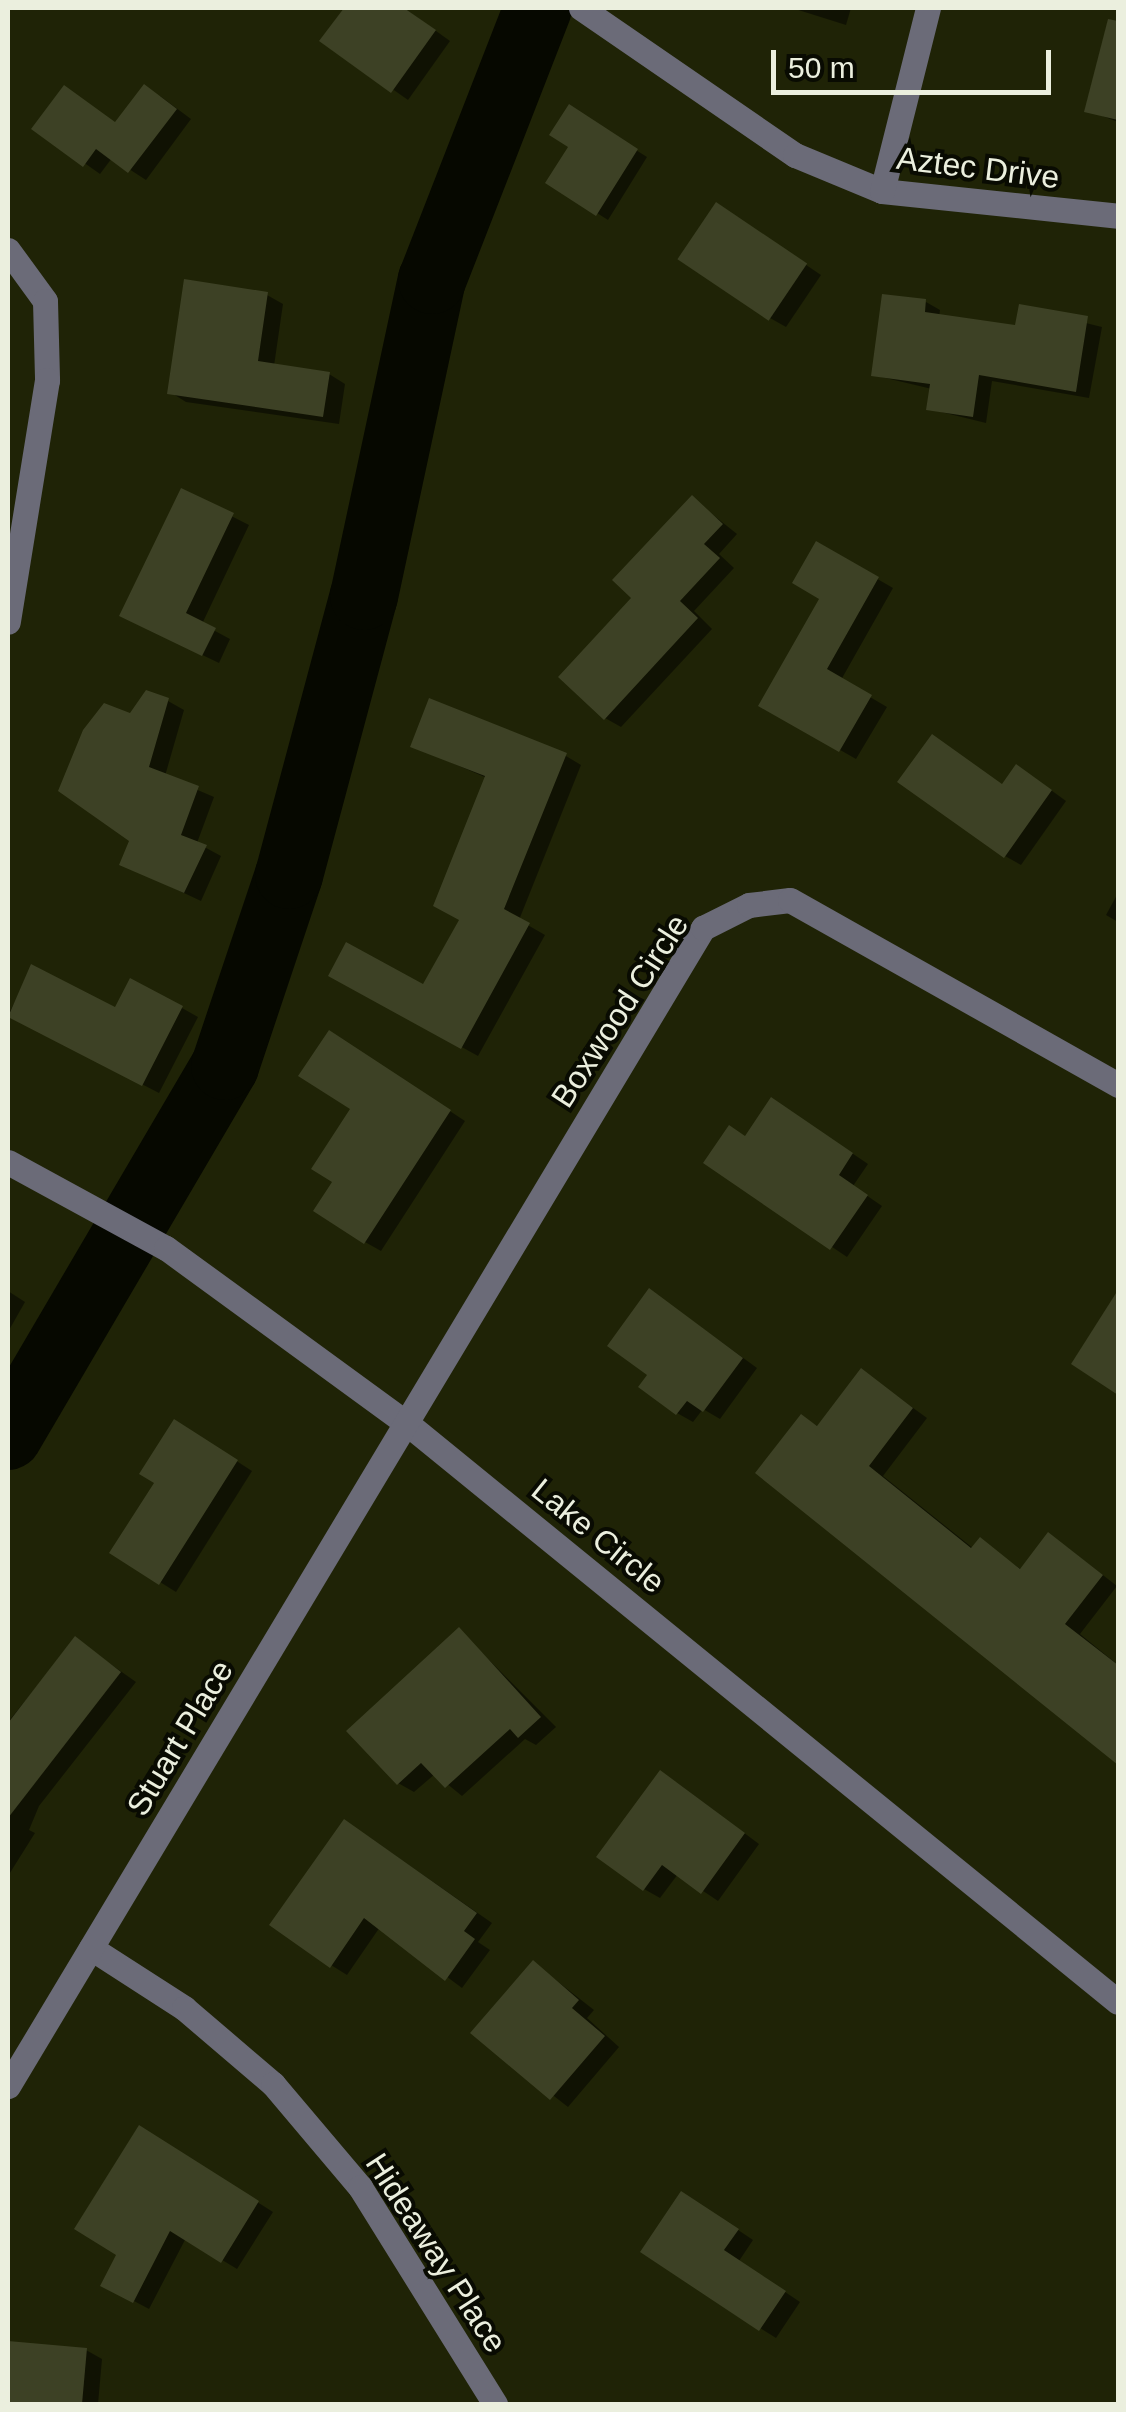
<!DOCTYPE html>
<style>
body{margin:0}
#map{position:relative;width:1126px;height:2412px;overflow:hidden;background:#1f2306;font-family:Arial,sans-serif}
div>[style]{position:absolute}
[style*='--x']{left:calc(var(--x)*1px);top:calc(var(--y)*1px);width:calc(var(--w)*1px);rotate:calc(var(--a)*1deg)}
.shadow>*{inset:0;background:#0007}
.river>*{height:68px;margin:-34px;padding:0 34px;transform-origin:34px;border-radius:34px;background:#060800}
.building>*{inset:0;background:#3d4125;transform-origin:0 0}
.minor>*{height:25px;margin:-12.5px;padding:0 12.5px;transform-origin:12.5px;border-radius:12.5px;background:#6b6b78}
span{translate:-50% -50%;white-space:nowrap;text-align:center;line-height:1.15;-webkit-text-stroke:8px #090b02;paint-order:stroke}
.street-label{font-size:32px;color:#ebefde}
.frame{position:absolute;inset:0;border:10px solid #ebefde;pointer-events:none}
.scale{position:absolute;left:771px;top:50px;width:280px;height:45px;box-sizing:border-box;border:5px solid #ebefde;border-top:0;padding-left:12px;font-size:30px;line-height:35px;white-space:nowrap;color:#ebefde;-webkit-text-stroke:8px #090b02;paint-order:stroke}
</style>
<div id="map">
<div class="shadow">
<i style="clip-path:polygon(347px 8px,404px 8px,450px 41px,408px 100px,323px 40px)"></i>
<i style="clip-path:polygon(792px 8px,851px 8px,846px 25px)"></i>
<i style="clip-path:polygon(1097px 70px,1118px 75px,1118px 122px,1087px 110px)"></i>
<i style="clip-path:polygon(160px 96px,191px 119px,146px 180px,112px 158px,100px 174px,35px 128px,117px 124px)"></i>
<i style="clip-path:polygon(569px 108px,647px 157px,608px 220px,548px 182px,572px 146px)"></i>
<i style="clip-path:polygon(732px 215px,821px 275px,786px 327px,770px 318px)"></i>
<i style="clip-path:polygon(267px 295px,283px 304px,274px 366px,329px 374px,345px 384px,339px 424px,186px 402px,170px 392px)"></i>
<i style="clip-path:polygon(926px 302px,940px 310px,939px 317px,1017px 328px,1021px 307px,1102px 327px,1089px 398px,992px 381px,986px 423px,929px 409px,932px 389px,873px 375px)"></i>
<i style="clip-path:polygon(182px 491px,249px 525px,202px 624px,230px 639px,219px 663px,138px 624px)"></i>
<i style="clip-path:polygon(692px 498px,737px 534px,719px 554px,734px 568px,694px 611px,712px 629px,621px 727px,605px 718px,634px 598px)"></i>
<i style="clip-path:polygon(817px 544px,893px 588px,841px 680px,887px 707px,856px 759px,761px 705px,822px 598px)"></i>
<i style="clip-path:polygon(168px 701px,184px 710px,165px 776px,214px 797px,197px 843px,221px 856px,201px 901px,122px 864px,132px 840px,131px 716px)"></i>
<i style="clip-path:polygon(413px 746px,566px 756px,581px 765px,519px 920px,545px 935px,478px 1056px,331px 975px,424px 987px,462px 919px,487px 778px)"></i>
<i style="clip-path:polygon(1033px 777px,1066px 801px,1021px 865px,1005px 856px,1004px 786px)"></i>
<i style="clip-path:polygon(1118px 893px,1118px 922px,1106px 915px)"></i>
<i style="clip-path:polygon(33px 967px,116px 1011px,182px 1008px,198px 1017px,159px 1093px,8px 1015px)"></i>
<i style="clip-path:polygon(345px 1042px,465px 1121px,381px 1251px,365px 1242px,336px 1181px,353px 1108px)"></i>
<i style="clip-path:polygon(787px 1109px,868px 1164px,853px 1186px,882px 1206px,847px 1257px,706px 1162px)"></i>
<i style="clip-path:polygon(8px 1291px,25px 1302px,8px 1332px)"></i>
<i style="clip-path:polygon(665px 1301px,757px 1368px,720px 1419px,703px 1409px,693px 1422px,677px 1413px,651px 1374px)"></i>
<i style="clip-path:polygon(862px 1371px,927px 1418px,883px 1476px,974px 1549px,980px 1541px,1022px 1570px,1064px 1545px,1117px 1586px,1080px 1634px,1118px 1665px,1118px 1760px,759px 1473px,802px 1417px,819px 1427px)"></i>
<i style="clip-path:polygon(190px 1431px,252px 1471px,176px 1592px,160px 1582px,157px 1483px)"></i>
<i style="clip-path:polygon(459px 1630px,556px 1727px,536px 1745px,525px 1739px,462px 1796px,435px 1774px,414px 1792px,398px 1783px)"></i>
<i style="clip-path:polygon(75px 1639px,136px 1682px,39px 1806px,29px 1830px,35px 1833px,8px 1876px,8px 1722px)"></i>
<i style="clip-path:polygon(676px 1782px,759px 1844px,718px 1901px,678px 1874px,660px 1898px,644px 1889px)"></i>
<i style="clip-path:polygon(360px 1831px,492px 1923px,478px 1942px,490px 1950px,462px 1988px,380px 1927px,347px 1975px,331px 1965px)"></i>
<i style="clip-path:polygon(534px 1963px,594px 2010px,587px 2018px,619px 2047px,568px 2107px,478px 2037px)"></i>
<i style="clip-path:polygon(155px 2137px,273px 2212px,237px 2269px,186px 2238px,149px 2309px,119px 2293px,120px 2254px)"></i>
<i style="clip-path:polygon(698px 2203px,753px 2240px,739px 2261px,800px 2302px,776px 2338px,760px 2328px)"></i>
<i style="clip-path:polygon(8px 2344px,86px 2350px,102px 2359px,98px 2404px,8px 2404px)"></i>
</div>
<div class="river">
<i style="--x:8;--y:1436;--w:429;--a:-59.6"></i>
<i style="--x:225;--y:1066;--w:201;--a:-71.5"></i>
<i style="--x:289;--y:875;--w:289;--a:-75"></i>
<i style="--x:364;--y:596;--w:323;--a:-77.9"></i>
<i style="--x:432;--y:280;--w:292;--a:-68.7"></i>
</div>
<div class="building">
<i style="clip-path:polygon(344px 8px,404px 8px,436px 30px,391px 93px,319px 41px)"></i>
<i style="clip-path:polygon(1108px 19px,1118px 21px,1118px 120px,1084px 112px)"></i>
<i style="clip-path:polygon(144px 84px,177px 109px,128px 173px,96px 149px,83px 167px,31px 129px,64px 85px,115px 122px)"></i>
<i style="clip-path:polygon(569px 104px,638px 149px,596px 216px,545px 183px,568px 147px,549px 135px)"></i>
<i style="left:716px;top:202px;width:110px;height:69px;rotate:34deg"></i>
<i style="clip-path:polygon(184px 279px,268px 292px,258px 361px,330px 372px,323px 417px,167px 394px)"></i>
<i style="clip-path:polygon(882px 294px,926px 299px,925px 312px,1015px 325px,1019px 304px,1088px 316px,1076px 392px,979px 375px,973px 417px,926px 410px,930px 384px,871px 376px)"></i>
<i style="clip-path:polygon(181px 488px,234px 513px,186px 613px,216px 628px,202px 656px,119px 616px)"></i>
<i style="clip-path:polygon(692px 495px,723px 524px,704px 544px,720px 558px,680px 601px,698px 618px,604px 720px,558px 677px,631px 598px,612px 580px)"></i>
<i style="clip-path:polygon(816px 541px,879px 577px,827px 669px,872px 695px,839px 752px,758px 706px,819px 599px,792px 583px)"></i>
<i style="clip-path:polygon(146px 690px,169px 698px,149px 767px,199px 786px,181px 835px,207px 845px,184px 893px,119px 865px,129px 841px,58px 791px,83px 730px,104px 703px,130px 713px)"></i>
<i style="clip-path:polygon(429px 698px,567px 753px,504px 909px,530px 923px,461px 1049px,328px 976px,346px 942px,423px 984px,459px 920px,433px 906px,485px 776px,410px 747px)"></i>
<i style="clip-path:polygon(932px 734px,1002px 784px,1016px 764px,1052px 790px,1004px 858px,897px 782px)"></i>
<i style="clip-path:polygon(31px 964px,115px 1007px,130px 978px,183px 1006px,142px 1086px,8px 1017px)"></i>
<i style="clip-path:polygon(329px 1030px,451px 1110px,364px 1244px,313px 1211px,332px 1182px,311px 1169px,350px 1109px,298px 1076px)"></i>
<i style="clip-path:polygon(771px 1097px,853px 1153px,839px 1175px,868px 1195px,830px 1250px,703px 1163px,729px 1125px,745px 1136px)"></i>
<i style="clip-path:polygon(649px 1288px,743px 1358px,703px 1412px,687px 1401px,676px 1415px,638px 1387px,647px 1375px,607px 1346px)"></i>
<i style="clip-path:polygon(1118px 1290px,1118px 1395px,1071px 1364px)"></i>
<i style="clip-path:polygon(861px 1368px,913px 1408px,869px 1466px,971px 1548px,980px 1537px,1020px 1569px,1048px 1532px,1103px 1575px,1065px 1624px,1118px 1665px,1118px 1765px,755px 1473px,801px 1414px,817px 1426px)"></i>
<i style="clip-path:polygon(174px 1419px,238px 1460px,159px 1585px,109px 1553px,154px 1483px,139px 1474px)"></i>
<i style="clip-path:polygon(459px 1627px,541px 1717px,518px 1738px,510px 1729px,445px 1788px,421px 1763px,397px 1785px,346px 1731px)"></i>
<i style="clip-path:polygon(75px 1636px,121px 1672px,8px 1818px,8px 1723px)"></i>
<i style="clip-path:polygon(660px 1770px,745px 1833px,701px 1894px,662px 1865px,643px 1891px,596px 1857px)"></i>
<i style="clip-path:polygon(344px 1819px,477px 1913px,464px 1931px,475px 1939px,445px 1981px,364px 1918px,330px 1968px,269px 1925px)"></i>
<i style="clip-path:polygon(533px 1960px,579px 2000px,572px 2008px,605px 2036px,550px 2100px,470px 2033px)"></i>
<i style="clip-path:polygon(139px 2125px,259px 2201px,221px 2263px,170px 2231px,133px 2303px,100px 2286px,116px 2255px,74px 2229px)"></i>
<i style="clip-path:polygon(681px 2191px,739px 2229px,724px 2250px,786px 2291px,759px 2331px,640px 2252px)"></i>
<i style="clip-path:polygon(8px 2341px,87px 2348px,82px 2404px,8px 2404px)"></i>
</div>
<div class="minor">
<i style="--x:581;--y:8;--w:260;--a:34.5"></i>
<i style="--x:795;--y:155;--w:94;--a:22.5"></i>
<i style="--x:882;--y:191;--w:237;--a:6"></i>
<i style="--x:882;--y:191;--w:189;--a:-75.9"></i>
<i style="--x:8;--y:250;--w:63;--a:54"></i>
<i style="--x:45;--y:301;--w:79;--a:88.5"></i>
<i style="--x:47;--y:380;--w:245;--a:99.2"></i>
<i style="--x:8;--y:1162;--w:180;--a:28.6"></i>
<i style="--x:166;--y:1248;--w:301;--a:36.1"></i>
<i style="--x:409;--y:1425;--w:914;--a:39.14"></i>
<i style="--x:91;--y:1948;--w:111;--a:32.8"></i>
<i style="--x:184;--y:2008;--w:117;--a:40.5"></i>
<i style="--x:273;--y:2084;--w:135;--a:49.8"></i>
<i style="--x:360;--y:2187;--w:256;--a:58.1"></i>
<i style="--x:8;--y:2086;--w:1351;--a:-59.03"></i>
<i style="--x:703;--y:928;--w:51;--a:-26.6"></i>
<i style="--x:749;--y:905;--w:41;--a:-7"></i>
<i style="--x:790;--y:900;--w:377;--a:29.4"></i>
</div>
<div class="street-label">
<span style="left:978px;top:168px;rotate:7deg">Aztec Drive</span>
<span style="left:620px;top:1011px;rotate:-57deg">Boxwood Circle</span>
<span style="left:598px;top:1536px;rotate:39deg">Lake Circle</span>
<span style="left:180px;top:1738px;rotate:-59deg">Stuart Place</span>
<span style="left:436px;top:2253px;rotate:57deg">Hideaway Place</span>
</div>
<div class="frame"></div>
<div class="scale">50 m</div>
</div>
